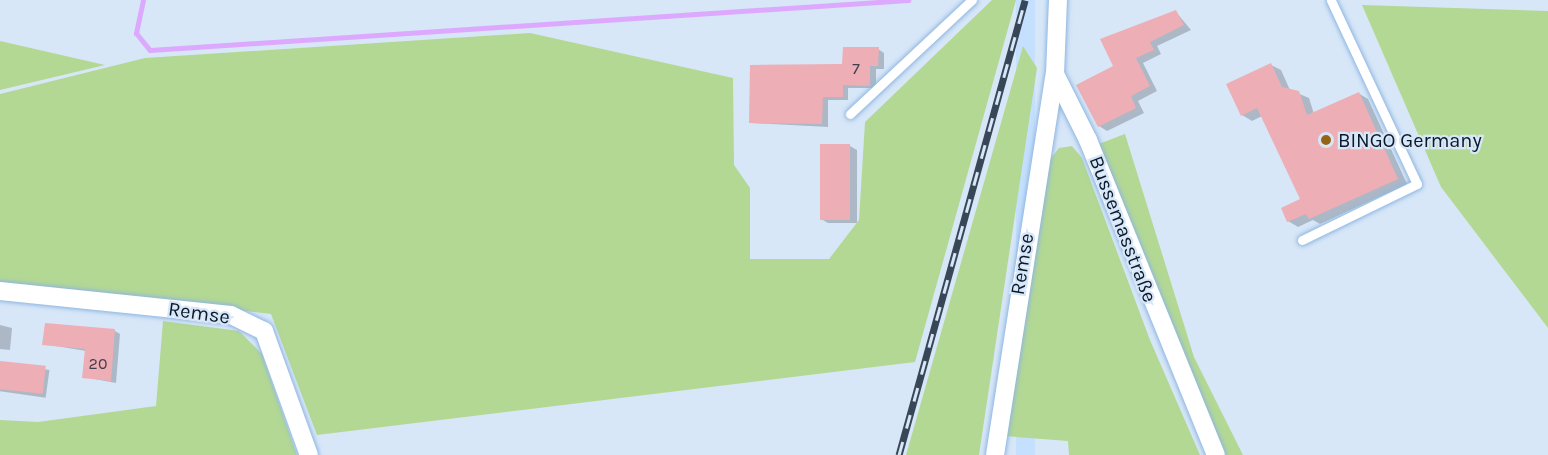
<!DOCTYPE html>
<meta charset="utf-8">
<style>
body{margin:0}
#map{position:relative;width:1548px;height:455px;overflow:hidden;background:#d7e7f8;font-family:Karla,sans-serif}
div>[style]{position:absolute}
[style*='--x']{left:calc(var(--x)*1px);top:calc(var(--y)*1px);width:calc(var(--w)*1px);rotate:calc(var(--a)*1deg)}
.built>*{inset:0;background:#c5e0fe;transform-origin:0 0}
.green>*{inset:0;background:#b3d894}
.shadow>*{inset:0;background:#0003;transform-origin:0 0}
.stream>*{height:5px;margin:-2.5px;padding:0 2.5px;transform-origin:2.5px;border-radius:2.5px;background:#dda9ff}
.building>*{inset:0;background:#edaeb5;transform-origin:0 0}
.roads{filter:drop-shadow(0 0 2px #8fb6e1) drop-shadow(0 0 2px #8fb6e1)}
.service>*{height:9px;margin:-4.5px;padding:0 4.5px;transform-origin:4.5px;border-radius:4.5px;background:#fff}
.minor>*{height:18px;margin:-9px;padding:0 9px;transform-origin:9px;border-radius:9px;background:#fff}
.rail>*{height:7px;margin-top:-3.5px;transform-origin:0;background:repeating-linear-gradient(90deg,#d7e7f8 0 14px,#374757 0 28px);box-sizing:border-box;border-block:2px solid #374757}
.dots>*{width:16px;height:16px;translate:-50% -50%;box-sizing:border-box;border:3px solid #d7e7f8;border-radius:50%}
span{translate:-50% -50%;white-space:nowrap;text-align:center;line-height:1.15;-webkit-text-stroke:4.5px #d7e7f8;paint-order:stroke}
.number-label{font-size:16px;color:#433e4c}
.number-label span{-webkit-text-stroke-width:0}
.poi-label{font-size:20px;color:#0a1929}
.left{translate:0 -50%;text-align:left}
.street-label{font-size:20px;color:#0a1929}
</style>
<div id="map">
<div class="built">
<i style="left:1016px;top:0;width:19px;height:472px"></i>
</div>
<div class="green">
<i style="clip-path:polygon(992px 0,1016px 0,915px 362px,317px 435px,271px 314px,0 282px,0 94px,145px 58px,530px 33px,733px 78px,734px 165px,750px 188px,750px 259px,829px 259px,859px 220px,865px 122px)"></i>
<i style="clip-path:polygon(1362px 5px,1548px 11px,1548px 328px,1441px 187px)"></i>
<i style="clip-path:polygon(0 41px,105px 65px,0 90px)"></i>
<i style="clip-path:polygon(1023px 46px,1037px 68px,979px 455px,906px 455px)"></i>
<i style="clip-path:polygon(1125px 134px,1194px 357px,1243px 455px,1225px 455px,1203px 410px,1096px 145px)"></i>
<i style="clip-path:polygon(1072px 146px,1082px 158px,1150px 340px,1200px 455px,1069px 455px,1068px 441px,1004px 436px,1047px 163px,1059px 148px)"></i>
<i style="clip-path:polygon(163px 321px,239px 331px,262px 354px,297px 455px,0 455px,0 420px,38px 422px,156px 406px)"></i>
</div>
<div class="shadow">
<i style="clip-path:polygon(1176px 12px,1191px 30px,1157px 46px,1161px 54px,1143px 63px,1157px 91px,1138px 101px,1144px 113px,1107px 131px,1099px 126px,1115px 67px)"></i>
<i style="clip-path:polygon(878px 49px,884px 53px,884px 69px,876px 69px,876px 88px,848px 88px,848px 100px,828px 100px,828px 127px,751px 123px)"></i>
<i style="clip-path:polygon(1271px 65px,1281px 70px,1290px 90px,1309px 98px,1314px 114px,1358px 93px,1368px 99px,1407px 184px,1320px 224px,1313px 220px,1298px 227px,1288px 221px,1302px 200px,1262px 116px,1252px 121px,1242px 115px)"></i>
<i style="clip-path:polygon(850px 146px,857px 150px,857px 223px,828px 223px,821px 219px)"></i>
<i style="clip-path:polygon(0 325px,12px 328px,10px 350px,0 349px)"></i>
<i style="clip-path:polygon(115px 331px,120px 334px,116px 383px,84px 377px,86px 351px,44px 344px)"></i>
<i style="left:0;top:363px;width:50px;height:28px;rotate:8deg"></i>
</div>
<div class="stream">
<i style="--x:143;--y:0;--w:34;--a:102"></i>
<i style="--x:136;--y:33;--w:22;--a:51"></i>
<i style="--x:150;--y:50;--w:760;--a:-3.77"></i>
</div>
<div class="building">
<i style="clip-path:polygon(1176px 10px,1184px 25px,1150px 42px,1154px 50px,1136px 58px,1150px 86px,1131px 96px,1136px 108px,1098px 127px,1076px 85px,1113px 66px,1100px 39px)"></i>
<i style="clip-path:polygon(843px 47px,879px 47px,878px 66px,870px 66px,870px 86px,843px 85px,843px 97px,823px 97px,822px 124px,749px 123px,750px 65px,842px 64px)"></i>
<i style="clip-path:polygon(1271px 63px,1282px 87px,1299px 91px,1307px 115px,1359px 92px,1398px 179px,1309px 219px,1306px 214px,1287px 222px,1281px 208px,1300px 199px,1257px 108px,1241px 116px,1226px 84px)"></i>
<i style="left:820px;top:144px;width:30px;height:76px"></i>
<i style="clip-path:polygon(45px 323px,115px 329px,111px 381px,82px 378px,85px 349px,42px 345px)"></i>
<i style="left:0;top:361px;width:46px;height:28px;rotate:6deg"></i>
</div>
<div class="roads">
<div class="service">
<i style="--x:850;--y:114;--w:167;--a:-43.1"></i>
<i style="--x:1302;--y:240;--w:128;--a:-26"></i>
<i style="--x:1417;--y:184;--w:203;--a:-115.1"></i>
</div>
<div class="minor">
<i style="--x:1055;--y:74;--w:74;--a:63.4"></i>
<i style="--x:1088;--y:140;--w:340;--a:67.9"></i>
<i style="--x:0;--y:291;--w:232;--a:5.9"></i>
<i style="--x:231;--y:315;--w:37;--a:26"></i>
<i style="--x:264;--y:331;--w:132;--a:70.1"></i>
<i style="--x:995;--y:455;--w:386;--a:-81.1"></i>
<i style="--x:1055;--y:74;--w:74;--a:-87.7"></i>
</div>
</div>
<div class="rail">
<i style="--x:899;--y:455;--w:472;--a:-74.5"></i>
</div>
<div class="dots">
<i style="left:1326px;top:140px;background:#976417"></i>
</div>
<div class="number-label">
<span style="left:856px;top:69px">7</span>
<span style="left:98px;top:364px">20</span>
</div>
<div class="poi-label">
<span class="left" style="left:1338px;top:140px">BINGO Germany</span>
</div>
<div class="street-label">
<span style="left:1123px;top:229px;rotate:69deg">Bussemasstraße</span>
<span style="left:1022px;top:264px;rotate:-81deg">Remse</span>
<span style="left:199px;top:313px;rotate:8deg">Remse</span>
</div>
</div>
